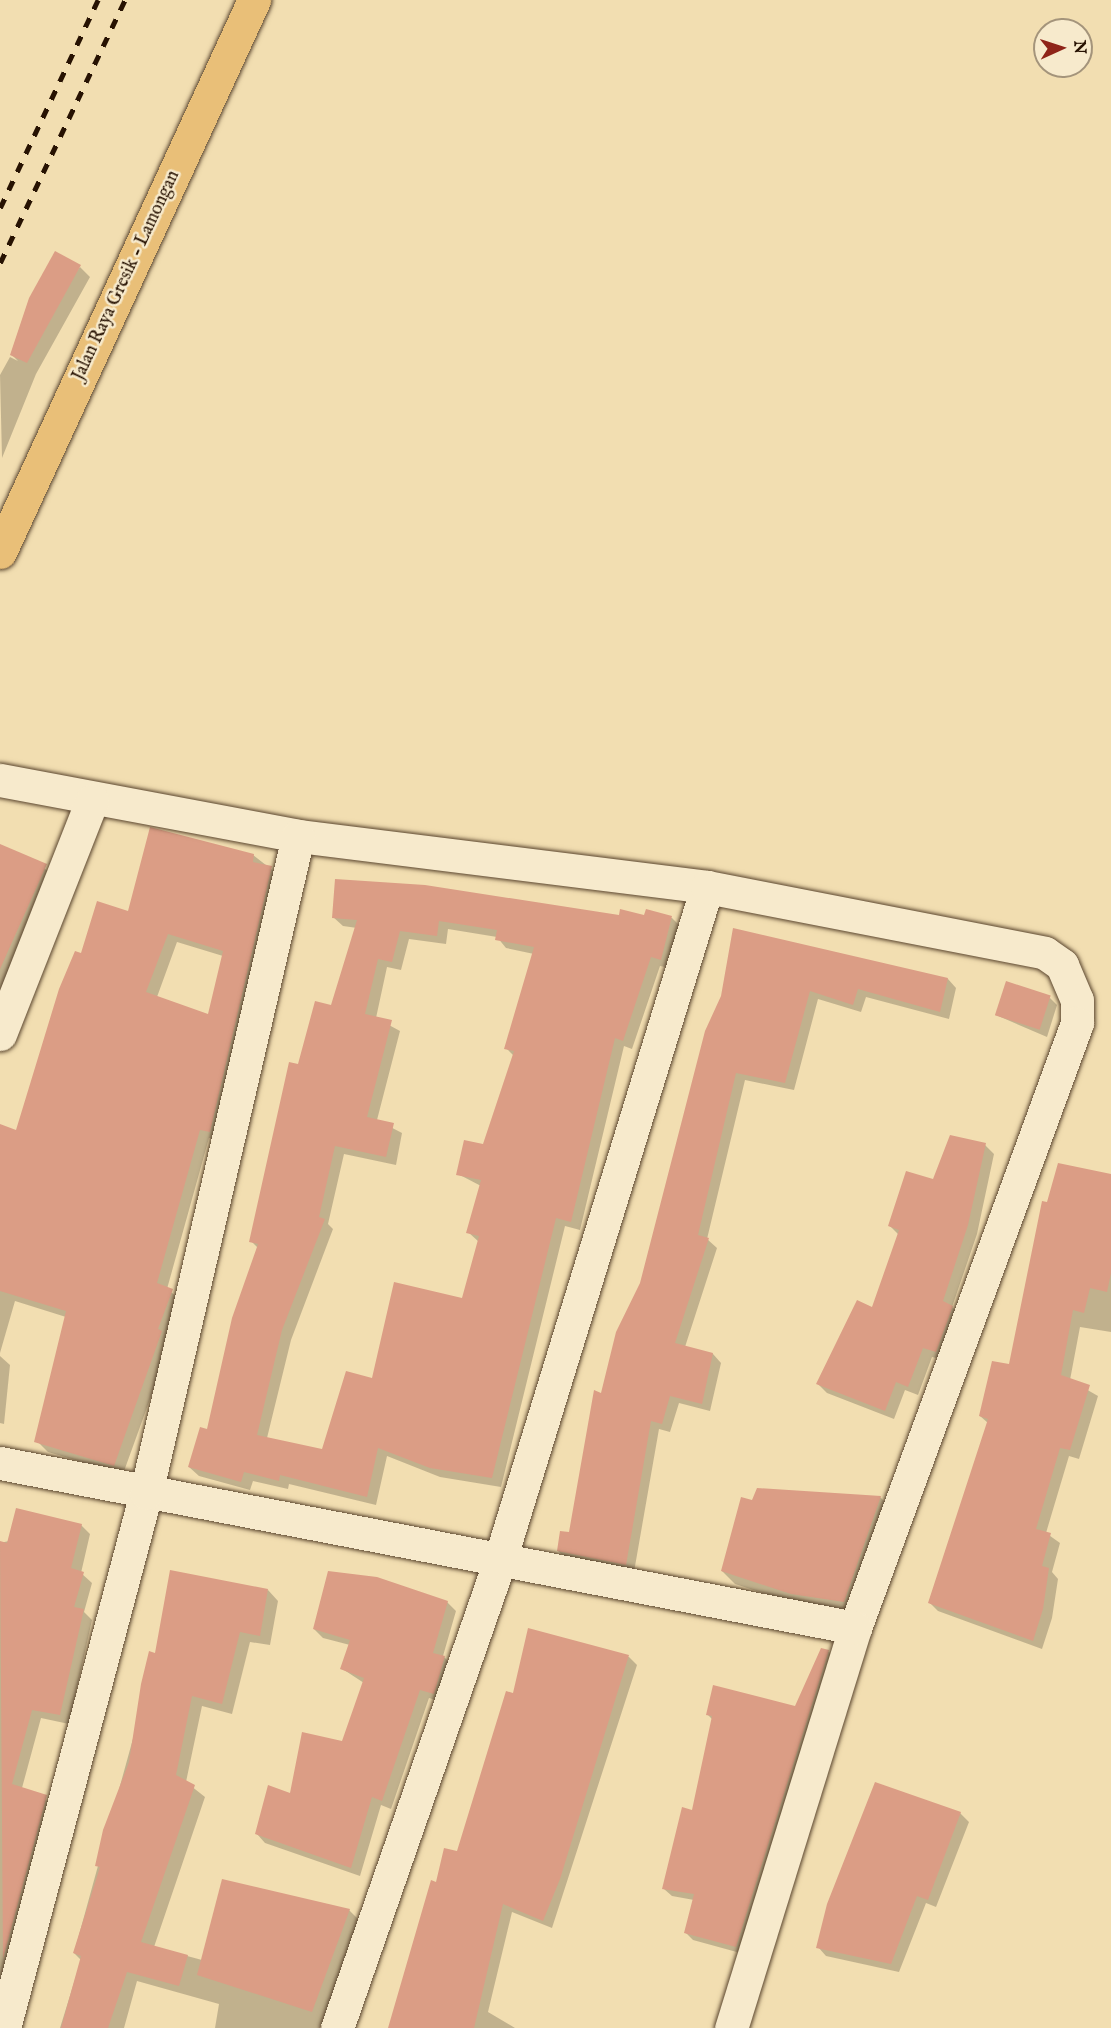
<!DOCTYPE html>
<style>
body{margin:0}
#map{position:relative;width:1111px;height:2028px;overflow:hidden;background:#f2deb1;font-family:"IM FELL English",serif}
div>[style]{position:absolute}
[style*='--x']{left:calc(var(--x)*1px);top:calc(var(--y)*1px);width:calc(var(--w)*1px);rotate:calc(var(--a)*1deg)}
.shadow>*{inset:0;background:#0003}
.building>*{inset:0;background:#db9d85;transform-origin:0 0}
.roads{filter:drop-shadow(0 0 2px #5a452e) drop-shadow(0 0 2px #5a452e)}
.minor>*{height:33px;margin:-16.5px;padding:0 16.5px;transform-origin:16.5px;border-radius:16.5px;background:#f7eacc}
.trunk>*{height:33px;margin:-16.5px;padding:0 16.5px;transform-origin:16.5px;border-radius:16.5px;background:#e9bf78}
.rail>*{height:4.5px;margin-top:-2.25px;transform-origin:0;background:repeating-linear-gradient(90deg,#271202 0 10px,transparent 0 20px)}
span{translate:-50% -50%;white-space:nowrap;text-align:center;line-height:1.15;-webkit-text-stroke:5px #f7eacc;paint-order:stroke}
.street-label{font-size:18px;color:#271202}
.north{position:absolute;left:1033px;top:18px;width:60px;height:60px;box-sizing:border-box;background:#f7eacc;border:2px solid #a4947b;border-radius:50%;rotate:87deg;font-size:16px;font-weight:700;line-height:24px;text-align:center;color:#271202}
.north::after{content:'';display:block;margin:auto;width:21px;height:27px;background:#8f2418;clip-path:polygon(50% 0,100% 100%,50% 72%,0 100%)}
</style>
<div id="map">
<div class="shadow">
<i style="clip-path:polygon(80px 267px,90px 277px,36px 374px,2px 458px,0 375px,10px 357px,18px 361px,12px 355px)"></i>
<i style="clip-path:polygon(0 847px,53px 873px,0 994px)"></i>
<i style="clip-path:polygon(evenodd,253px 855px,280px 876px,219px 1140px,209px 1138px,167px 1289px,181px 1300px,171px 1341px,123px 1474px,48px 1452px,39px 1443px,66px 1317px,15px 1301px,0 1353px,0 1144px,17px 1132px,82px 955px,129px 913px,253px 855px,177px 942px,223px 956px,209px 1016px,157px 997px,177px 942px)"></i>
<i style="clip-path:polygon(evenodd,333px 917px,645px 917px,672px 918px,681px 927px,670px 968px,660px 966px,632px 1049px,624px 1046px,580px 1230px,565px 1226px,501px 1487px,440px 1477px,387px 1456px,376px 1505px,289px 1484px,288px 1489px,253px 1481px,250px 1490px,199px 1476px,189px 1467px,208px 1431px,258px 1248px,251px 1241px,299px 1066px,332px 1007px,357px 928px,343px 926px,333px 917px,448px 929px,497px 937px,506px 948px,534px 954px,506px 1048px,514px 1056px,484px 1146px,458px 1174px,481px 1186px,468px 1232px,479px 1242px,463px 1299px,373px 1380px,323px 1451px,267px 1438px,291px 1340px,333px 1229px,328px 1224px,344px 1154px,396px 1165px,402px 1133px,377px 1120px,400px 1031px,376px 1018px,387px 967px,401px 970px,409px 939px,446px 944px,448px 929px)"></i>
<i style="clip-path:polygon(948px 979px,956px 988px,949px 1019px,866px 997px,861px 1012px,818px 999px,794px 1090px,745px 1080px,707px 1239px,717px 1248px,685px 1347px,713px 1354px,721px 1363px,710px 1411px,679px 1403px,670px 1432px,659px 1429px,634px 1572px,567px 1559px,558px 1551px,570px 1534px,603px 1394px,641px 1284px,723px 996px)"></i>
<i style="clip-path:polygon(1050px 998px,1057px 1005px,1047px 1037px,996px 1015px)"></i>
<i style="clip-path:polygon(985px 1145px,994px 1154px,977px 1234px,952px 1307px,962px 1316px,945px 1360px,932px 1357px,918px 1395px,905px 1390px,894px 1419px,827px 1393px,818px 1384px,873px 1309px,899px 1235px,890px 1226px,934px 1181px)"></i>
<i style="clip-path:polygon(1111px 1175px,1111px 1332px,1080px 1327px,1070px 1380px,1098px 1396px,1079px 1459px,1069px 1456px,1046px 1533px,1060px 1543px,1052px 1572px,1058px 1579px,1052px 1618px,1042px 1649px,938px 1611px,929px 1602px,988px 1423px,980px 1416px,1010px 1366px,1048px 1204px)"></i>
<i style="clip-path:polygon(0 1356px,10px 1365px,4px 1424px,0 1423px)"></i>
<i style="clip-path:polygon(880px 1497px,892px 1509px,857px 1614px,805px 1607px,735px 1584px,722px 1571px,753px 1502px)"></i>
<i style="clip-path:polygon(81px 1525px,90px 1534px,81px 1573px,92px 1583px,84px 1612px,92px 1620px,69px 1724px,41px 1718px,22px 1788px,55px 1805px,0 2001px,0 1543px)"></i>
<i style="clip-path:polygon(268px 1590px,278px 1601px,270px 1645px,250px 1642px,232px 1714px,202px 1706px,186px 1782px,205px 1797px,154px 1947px,202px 1960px,349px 1910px,360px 1921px,320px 2028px,215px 2028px,219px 2004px,137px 1981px,124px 2028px,60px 2028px,81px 1960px,74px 1953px,156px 1655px)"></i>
<i style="clip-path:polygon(447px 1602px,456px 1611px,443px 1656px,453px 1666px,442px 1702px,429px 1698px,391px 1809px,381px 1805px,360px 1876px,265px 1843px,257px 1834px,343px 1743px,364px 1683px,341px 1668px,350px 1645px,323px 1638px,314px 1629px)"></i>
<i style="clip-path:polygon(529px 1630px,629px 1657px,637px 1665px,552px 1928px,512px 1912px,488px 2012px,515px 2028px,391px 2028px,437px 1884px,458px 1852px,514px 1695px)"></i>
<i style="clip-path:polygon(828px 1651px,836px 1659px,744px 1954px,693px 1940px,685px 1932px,694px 1900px,672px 1896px,664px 1889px,693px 1812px,713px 1720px,707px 1714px,796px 1708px)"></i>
<i style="clip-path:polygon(960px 1813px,969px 1822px,936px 1907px,926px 1903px,899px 1972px,826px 1956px,818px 1947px)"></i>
</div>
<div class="building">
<i style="clip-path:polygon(55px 251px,81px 265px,27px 363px,10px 355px,29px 298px)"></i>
<i style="clip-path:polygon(evenodd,150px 827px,254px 854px,253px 862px,272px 866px,210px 1132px,200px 1130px,157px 1283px,173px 1289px,158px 1329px,162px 1331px,114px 1466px,34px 1442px,66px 1311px,0 1291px,0 1124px,16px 1130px,59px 989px,75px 951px,81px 953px,97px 901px,128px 911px,150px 827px,168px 934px,223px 951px,208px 1014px,146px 992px,168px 934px)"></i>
<i style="clip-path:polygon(0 844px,47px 864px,0 969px)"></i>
<i style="clip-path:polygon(evenodd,335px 879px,425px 885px,619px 915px,620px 909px,644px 915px,646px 909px,672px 916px,661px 960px,651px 957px,623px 1041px,615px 1038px,571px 1222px,556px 1218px,492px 1478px,430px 1468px,378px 1448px,367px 1497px,280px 1475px,279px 1481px,244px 1472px,241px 1482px,188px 1467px,200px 1427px,207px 1429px,232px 1318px,258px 1244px,249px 1242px,289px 1062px,298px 1064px,315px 1001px,331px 1005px,357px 920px,332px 918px,335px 879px,439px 921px,497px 930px,495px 940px,534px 947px,504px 1049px,514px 1051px,483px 1144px,464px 1140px,456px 1175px,481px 1180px,466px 1233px,479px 1236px,462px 1298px,394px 1282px,372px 1378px,346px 1371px,322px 1449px,257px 1435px,282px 1330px,325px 1219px,319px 1217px,335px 1146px,386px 1157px,394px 1123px,367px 1117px,392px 1020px,365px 1014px,378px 959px,392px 962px,400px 931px,437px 936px,439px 921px)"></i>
<i style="clip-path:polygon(733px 928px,948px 978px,940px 1012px,858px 989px,853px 1005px,810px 991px,785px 1083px,736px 1073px,698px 1235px,709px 1238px,675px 1343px,713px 1353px,702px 1404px,670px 1396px,662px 1424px,651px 1421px,626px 1565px,557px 1551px,560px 1531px,569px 1532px,594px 1390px,601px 1393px,616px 1332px,640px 1283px,705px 1031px,721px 996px)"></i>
<i style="left:1006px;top:981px;width:47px;height:36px;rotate:18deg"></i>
<i style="clip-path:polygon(950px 1135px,986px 1143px,968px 1225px,943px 1301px,953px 1306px,936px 1352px,923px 1348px,908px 1387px,896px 1382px,885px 1411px,816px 1384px,857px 1300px,872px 1307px,899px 1230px,888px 1226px,906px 1171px,933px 1179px)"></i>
<i style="clip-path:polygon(1058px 1163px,1111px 1174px,1111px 1273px,1107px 1292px,1090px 1288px,1084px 1313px,1073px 1310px,1061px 1375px,1090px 1385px,1070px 1450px,1060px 1448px,1036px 1529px,1051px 1533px,1042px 1566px,1049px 1568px,1043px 1609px,1033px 1641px,928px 1603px,988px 1419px,979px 1416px,992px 1361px,1009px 1364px,1042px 1201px,1047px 1202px)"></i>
<i style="clip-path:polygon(757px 1488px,881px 1496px,844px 1602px,791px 1594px,721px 1571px,741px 1497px,752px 1500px)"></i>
<i style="clip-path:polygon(16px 1508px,82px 1524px,71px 1568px,84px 1572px,74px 1607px,84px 1609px,60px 1715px,32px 1710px,12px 1784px,47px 1795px,3px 1959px,0 1541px,7px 1543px)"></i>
<i style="clip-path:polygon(170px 1570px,268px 1589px,260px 1636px,240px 1632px,222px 1704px,192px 1696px,176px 1775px,195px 1785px,141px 1942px,188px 1955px,179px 1986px,127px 1972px,108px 2028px,61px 2028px,81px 1956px,73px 1953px,100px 1867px,95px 1866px,103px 1830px,129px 1762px,141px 1684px,149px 1651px,155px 1653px)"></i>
<i style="clip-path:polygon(328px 1571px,377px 1577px,448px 1601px,433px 1653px,445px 1656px,434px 1694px,420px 1690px,382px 1801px,372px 1797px,351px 1868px,255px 1834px,268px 1785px,290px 1793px,302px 1732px,342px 1741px,364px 1678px,340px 1669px,350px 1640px,313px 1629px)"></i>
<i style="clip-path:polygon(528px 1628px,629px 1655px,560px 1879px,543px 1921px,503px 1904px,474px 2028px,388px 2028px,431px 1880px,436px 1882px,444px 1848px,457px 1851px,506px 1691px,513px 1693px)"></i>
<i style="clip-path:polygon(821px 1648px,829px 1650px,736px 1947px,684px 1933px,694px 1894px,662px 1889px,682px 1807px,692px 1810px,712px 1716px,706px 1715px,713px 1685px,795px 1706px)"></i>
<i style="clip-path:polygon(875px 1782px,961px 1812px,928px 1900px,917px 1896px,891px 1964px,816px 1948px,827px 1904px)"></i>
<i style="clip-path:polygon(222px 1879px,350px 1909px,312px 2012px,197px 1975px)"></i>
</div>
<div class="roads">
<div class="minor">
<i style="--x:0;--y:780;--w:303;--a:10.6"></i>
<i style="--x:298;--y:836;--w:412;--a:7.1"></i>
<i style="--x:707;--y:887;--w:707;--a:107.1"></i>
<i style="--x:499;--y:1563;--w:492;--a:109.2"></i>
<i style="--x:707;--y:887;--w:344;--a:11"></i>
<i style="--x:1045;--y:953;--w:21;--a:35"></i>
<i style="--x:1062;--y:965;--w:38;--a:67"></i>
<i style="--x:1077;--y:1000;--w:23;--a:90"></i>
<i style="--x:1077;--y:1023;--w:644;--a:110.15"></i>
<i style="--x:855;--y:1628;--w:419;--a:107.2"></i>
<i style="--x:0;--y:1034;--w:251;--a:-68.5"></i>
<i style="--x:0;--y:1463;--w:871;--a:10.92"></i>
<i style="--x:4;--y:2028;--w:554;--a:-75.14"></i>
<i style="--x:146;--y:1493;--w:674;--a:-76.97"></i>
</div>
<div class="trunk">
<i style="--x:0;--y:552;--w:608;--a:-65.29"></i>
</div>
</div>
<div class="rail">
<i style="--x:0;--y:208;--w:230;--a:-64.8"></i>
<i style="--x:0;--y:263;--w:291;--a:-64.6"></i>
</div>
<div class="street-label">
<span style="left:127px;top:276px;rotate:-65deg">Jalan Raya Gresik - Lamongan</span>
</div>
<div class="north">N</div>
</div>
